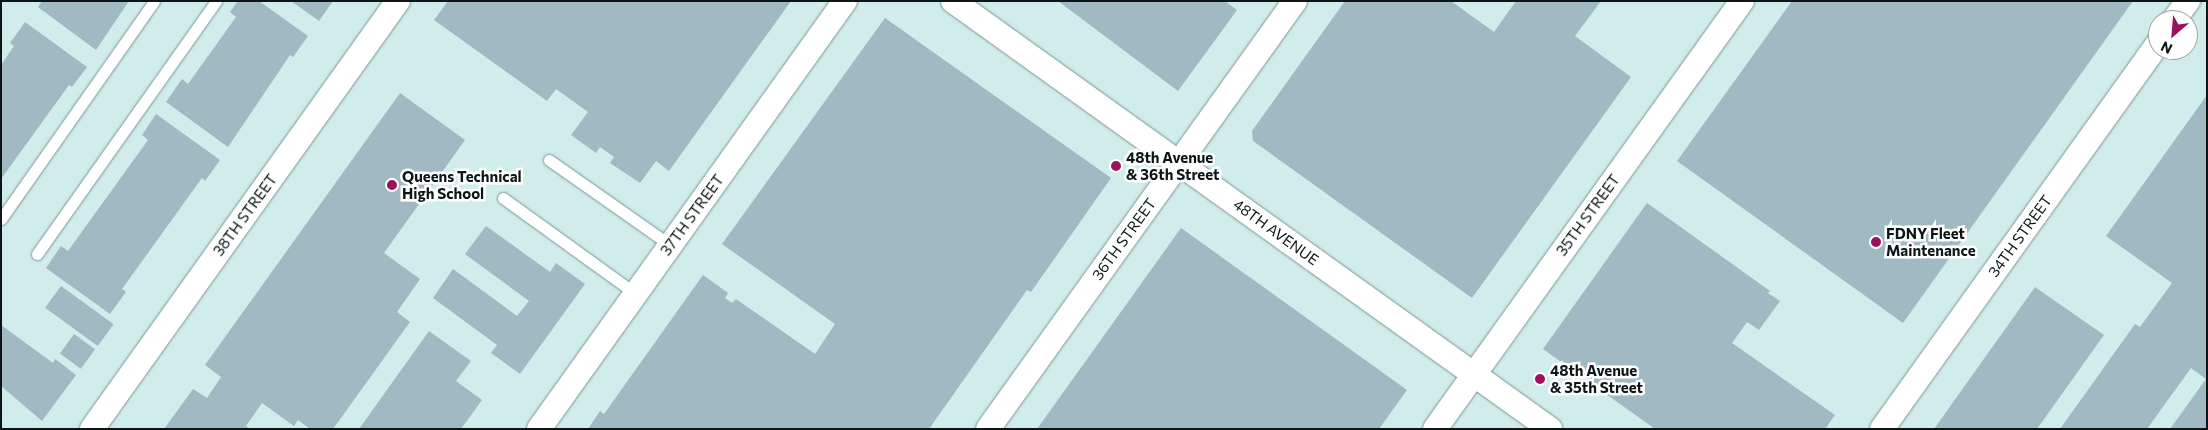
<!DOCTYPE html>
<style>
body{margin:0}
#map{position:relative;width:2208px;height:430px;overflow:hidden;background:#d0eceb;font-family:Commissioner,sans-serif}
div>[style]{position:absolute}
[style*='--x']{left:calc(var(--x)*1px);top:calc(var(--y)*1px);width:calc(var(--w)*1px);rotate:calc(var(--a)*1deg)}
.building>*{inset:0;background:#a1b9c3;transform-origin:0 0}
.roads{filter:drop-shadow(0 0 1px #7b9594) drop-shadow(0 0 1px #7b9594)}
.service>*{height:11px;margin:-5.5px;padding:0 5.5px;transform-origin:5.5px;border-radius:5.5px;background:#fff}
.minor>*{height:24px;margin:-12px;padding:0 12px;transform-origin:12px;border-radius:12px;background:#fff}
.dots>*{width:14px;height:14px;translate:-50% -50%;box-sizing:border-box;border:2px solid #fff;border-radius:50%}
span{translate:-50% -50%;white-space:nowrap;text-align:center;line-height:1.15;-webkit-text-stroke:5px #fff;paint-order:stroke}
.poi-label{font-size:15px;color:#0c1616;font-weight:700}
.left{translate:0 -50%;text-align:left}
.street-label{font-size:15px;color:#0c1616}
.frame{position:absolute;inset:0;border:2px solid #0c1616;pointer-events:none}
.north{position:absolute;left:2148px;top:10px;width:50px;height:50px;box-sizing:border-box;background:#fff;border:1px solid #9ea2a2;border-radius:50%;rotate:207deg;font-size:14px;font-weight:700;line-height:20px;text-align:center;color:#0c1616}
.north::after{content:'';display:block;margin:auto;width:18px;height:22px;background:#9d105d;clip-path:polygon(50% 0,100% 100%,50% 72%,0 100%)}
</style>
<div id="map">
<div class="building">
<i style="clip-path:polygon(42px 1px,129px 1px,96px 50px,38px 7px)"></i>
<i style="clip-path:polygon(238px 1px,259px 1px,308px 36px,293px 57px,290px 55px,228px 147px,166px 102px,182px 79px,188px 84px,236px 17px,230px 12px)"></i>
<i style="clip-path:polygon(291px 1px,333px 1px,319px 21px)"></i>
<i style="clip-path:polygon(448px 1px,791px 1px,669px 171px,656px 161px,640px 183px,610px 163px,614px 157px,600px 147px,596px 153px,571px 135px,588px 112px,556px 89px,547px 101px,434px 20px)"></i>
<i style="clip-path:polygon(1058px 1px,1225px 1px,1237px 10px,1178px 91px)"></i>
<i style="clip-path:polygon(1345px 1px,1451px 1px,1494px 32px,1516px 1px,1601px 1px,1575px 36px,1631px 77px,1472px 298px,1253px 141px,1252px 131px)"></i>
<i style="clip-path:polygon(1792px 1px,2133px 1px,1903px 323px,1677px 161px)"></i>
<i style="clip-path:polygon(885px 18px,1111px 178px,1031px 292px,1027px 290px,929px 429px,588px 429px,600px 411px,604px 414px,703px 275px,728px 293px,725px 298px,732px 303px,736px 299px,815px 354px,835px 324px,722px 244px)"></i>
<i style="clip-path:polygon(25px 22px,87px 67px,72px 87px,69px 85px,1px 179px,1px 65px,14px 46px,10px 43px)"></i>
<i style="clip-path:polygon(400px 93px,465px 140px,384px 253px,420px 279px,397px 312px,410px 322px,333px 429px,310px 429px,298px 420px,294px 426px,262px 403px,246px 426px,250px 429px,164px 429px,193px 389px,207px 398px,221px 377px,205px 365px)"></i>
<i style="clip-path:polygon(2207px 95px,2207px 429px,2170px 429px,2206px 379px,2191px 368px,2147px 429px,2060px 429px,2135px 324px,2140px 327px,2172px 283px,2106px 236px)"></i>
<i style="clip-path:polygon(156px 114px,220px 160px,205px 181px,202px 178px,122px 289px,126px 292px,110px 314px,46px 268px,61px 246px,68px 251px,148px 140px,142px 135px)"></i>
<i style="clip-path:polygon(1647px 203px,1770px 291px,1768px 293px,1780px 301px,1759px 330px,1747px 322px,1732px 343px,1835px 415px,1825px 429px,1655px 429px,1543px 349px)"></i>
<i style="clip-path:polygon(486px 226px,550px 272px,556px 263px,585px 284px,520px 374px,491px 353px,497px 345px,433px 298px,453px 269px,517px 316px,529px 301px,465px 254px)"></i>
<i style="clip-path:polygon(1181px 228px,1407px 390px,1379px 429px,1037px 429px)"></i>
<i style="left:61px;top:286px;width:65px;height:27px;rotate:36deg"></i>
<i style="clip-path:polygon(2035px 287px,2104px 335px,2037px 429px,1934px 429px)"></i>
<i style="clip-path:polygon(1px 325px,53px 363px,55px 359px,76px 375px,42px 421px,1px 386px)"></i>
<i style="clip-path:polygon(429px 331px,471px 361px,456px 381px,482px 400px,461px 429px,359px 429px)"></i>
<i style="left:74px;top:334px;width:26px;height:24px;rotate:36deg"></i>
</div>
<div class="roads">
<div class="service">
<i style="--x:549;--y:160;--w:148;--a:35.1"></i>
<i style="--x:503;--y:198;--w:164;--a:35.8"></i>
<i style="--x:1;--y:219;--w:266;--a:-54.9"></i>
<i style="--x:37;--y:254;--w:310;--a:-54.7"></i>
</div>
<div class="minor">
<i style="--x:953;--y:1;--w:735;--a:35.64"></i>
<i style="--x:2174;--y:20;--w:24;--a:-54"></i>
<i style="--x:92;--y:429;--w:526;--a:-54.44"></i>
<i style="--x:539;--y:429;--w:526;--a:-54.44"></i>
<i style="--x:988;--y:429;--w:527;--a:-54.35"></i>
<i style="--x:1435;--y:429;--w:527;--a:-54.35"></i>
<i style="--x:1882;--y:429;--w:475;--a:-54.4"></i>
</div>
</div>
<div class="dots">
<i style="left:1116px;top:166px;background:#9d105d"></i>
<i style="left:392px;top:185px;background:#9d105d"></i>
<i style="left:1876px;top:242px;background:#9d105d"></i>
<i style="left:1540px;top:379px;background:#9d105d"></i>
</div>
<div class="poi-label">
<span class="left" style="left:1126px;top:166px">48th Avenue<br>&amp; 36th Street</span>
<span class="left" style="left:402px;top:185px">Queens Technical<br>High School</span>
<span class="left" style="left:1886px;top:242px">FDNY Fleet<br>Maintenance</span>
<span class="left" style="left:1550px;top:379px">48th Avenue<br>&amp; 35th Street</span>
</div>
<div class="street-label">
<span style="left:245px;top:215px;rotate:-54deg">38TH STREET</span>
<span style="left:692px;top:215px;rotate:-54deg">37TH STREET</span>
<span style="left:1588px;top:215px;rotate:-54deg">35TH STREET</span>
<span style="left:1276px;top:232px;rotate:36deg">48TH AVENUE</span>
<span style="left:2020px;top:236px;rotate:-54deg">34TH STREET</span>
<span style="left:1124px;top:239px;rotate:-54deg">36TH STREET</span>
</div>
<div class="frame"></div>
<div class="north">N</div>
</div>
